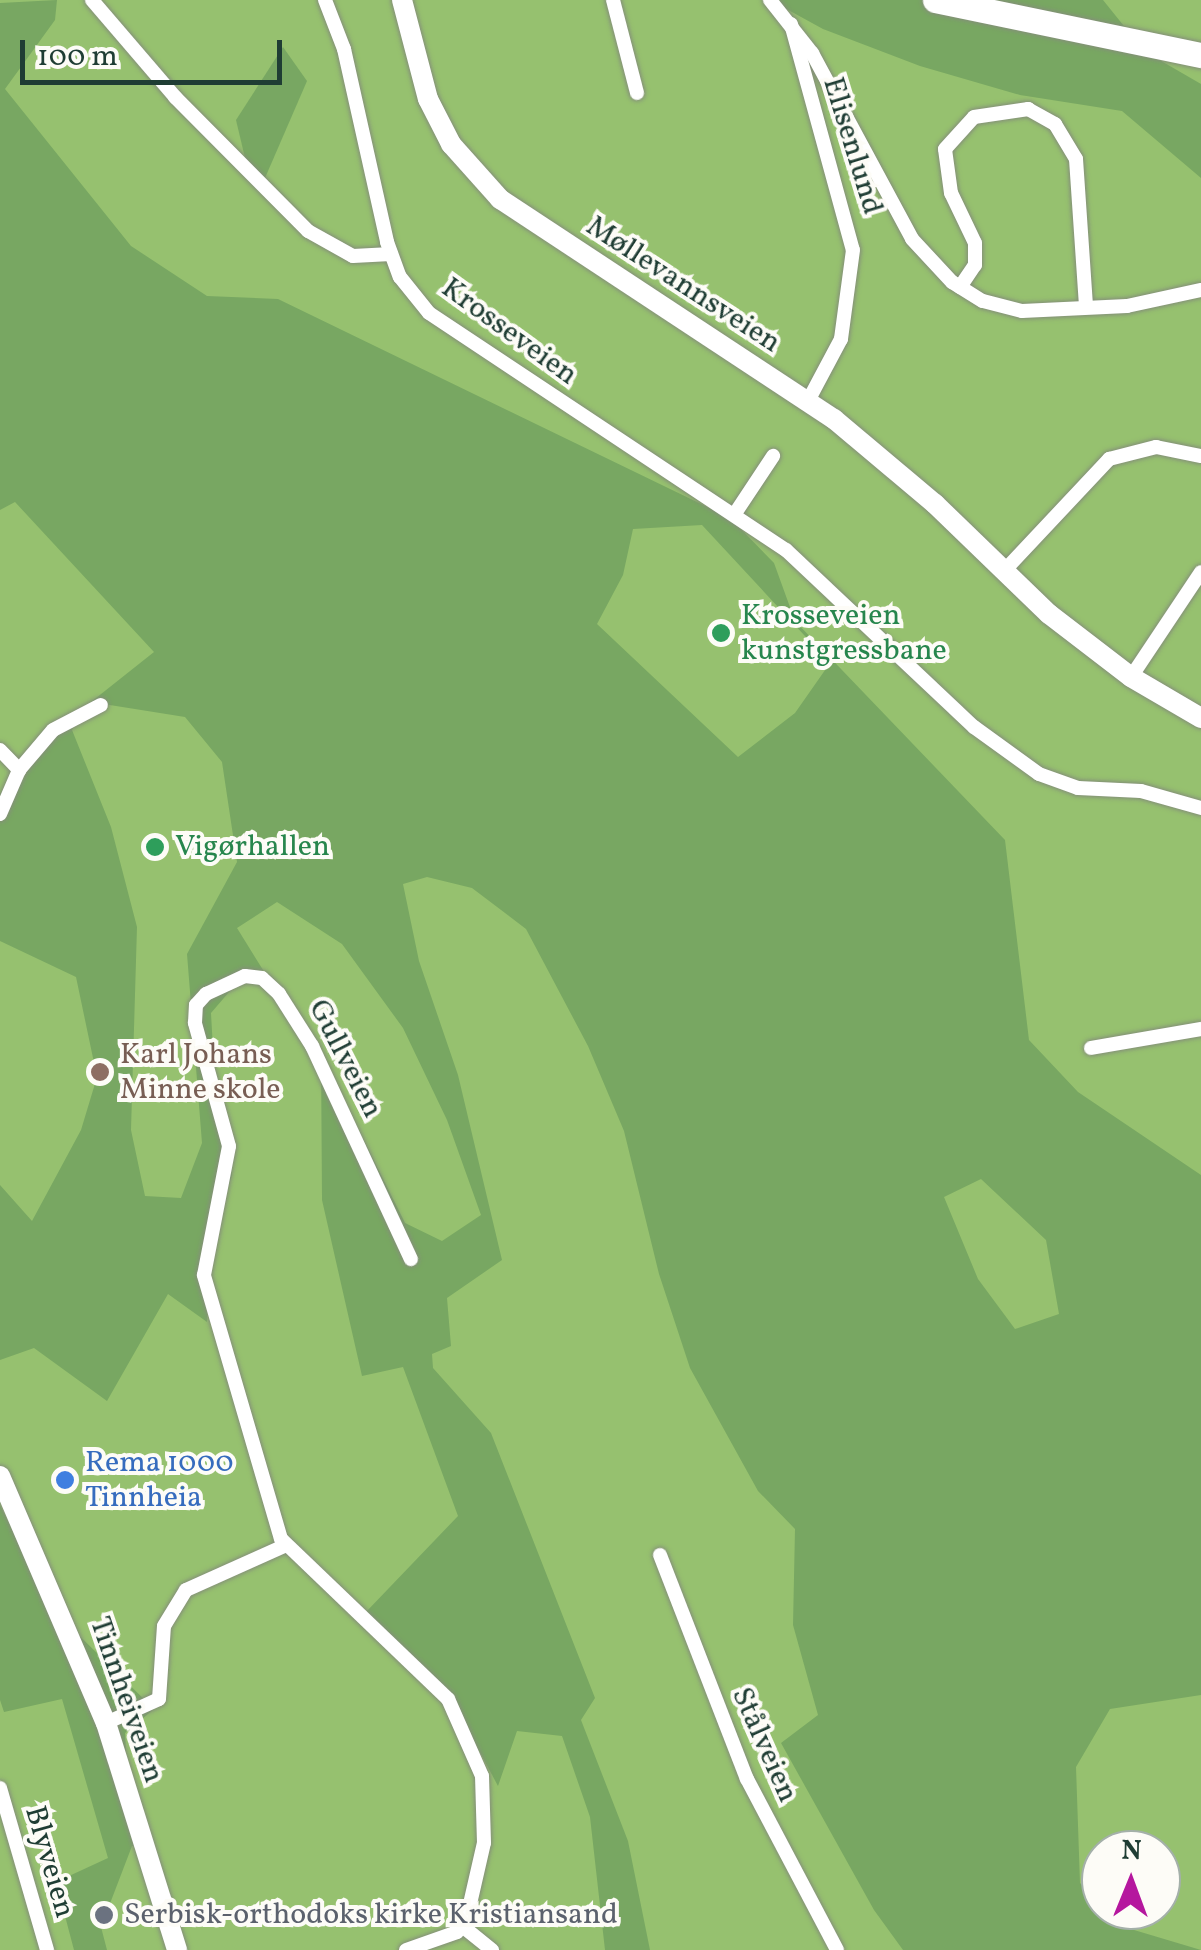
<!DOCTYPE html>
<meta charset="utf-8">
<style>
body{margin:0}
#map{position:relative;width:1201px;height:1950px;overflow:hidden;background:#e8e1be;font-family:Vollkorn,serif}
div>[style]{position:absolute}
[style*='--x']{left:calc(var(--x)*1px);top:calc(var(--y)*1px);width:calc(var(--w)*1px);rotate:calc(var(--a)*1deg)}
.green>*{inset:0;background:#96c16f}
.forest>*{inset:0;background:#78a762}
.roads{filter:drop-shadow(0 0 2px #848f79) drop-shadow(0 0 2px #848f79)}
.street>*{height:14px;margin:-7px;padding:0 7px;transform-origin:7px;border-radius:7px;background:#fff}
.secondary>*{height:20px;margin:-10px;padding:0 10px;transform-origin:10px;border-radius:10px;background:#fff}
.highway>*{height:25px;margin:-12.5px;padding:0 12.5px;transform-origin:12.5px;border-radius:12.5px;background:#fff}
.dots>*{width:28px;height:28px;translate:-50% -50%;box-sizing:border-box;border:5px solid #fdfcf7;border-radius:50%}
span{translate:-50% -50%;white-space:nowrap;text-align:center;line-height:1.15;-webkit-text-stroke:8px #fdfcf7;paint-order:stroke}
.street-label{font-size:30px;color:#1f3d34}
.leisure-label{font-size:30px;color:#27864d}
.left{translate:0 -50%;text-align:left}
.education-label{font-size:30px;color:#785e54}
.shop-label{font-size:30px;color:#366cbe}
.worship-label{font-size:30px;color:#5b616d}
.north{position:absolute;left:1081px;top:1830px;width:100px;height:100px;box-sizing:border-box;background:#fdfcf7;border:2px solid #a4b0a9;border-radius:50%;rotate:1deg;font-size:28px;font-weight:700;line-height:40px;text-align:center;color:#1f3d34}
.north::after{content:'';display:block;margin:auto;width:35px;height:45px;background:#b5179e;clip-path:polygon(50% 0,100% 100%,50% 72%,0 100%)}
.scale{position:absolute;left:20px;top:40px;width:262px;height:45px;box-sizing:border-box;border:5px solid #1f3d34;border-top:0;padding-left:12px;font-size:30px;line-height:35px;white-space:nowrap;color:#1f3d34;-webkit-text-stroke:8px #fdfcf7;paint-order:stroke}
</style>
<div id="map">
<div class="green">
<i style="clip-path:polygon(evenodd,0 0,1201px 0,1201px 1950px,0 1950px,0 0,1101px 1850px,1161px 1850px,1161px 1910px,1101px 1910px,1101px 1850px)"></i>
</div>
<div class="forest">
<i style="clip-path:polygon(evenodd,57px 0,55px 20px,5px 89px,131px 246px,207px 296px,278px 299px,730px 518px,774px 563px,795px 621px,1005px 840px,1029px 1040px,1078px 1092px,1201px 1175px,1201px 1695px,1110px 1709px,1076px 1767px,1080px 1883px,1124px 1927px,1201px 1950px,903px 1950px,874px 1910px,781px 1743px,818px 1715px,793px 1625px,795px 1529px,758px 1491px,690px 1368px,659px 1274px,624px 1131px,588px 1046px,526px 929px,472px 888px,427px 877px,403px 884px,419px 961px,458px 1075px,502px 1260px,447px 1298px,451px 1346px,432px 1354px,433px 1368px,491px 1433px,595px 1698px,581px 1720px,628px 1841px,650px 1950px,605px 1950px,590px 1817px,562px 1736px,517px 1731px,498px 1786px,468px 1730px,366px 1612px,458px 1516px,403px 1367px,362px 1376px,322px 1200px,321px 1054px,405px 1223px,442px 1241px,481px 1215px,447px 1120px,403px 1028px,342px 944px,277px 902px,237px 928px,263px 970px,235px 985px,211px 1013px,216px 1103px,232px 1175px,211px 1244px,207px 1322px,168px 1294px,107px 1401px,34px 1348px,0 1360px,0 1185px,32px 1221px,81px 1130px,97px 1077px,76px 977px,0 941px,0 793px,22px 782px,42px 740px,81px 710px,72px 730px,111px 827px,137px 927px,131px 1130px,145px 1196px,181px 1198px,202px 1143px,187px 954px,237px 862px,222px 762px,185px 717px,91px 702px,154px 652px,15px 502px,0 510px,0 3px,57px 0,702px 525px,830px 663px,795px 713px,738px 757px,597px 624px,623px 575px,633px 529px,702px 525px,57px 0,981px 1179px,1046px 1240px,1059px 1314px,1015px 1329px,978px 1279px,944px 1197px,981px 1179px)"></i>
<i style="clip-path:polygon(770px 0,1103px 0,1144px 51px,1201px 84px,1201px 178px,1122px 111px,1020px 95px,920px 66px,823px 29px)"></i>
<i style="clip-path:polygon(283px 47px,307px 81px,265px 178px,246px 162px,236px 120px)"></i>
<i style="clip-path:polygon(0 1505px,51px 1608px,154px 1709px,125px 1733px,128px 1788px,148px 1845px,132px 1846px,101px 1927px,107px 1950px,74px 1950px,56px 1882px,108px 1858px,62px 1699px,4px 1712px,0 1700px)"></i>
</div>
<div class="roads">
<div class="street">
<i style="--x:92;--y:0;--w:128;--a:49.4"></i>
<i style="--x:175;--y:97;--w:189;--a:45.2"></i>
<i style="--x:308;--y:231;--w:51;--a:29.1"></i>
<i style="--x:353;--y:256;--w:38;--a:-3"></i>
<i style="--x:325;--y:0;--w:53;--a:68.8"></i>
<i style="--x:344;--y:49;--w:198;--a:77.4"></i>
<i style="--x:387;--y:242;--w:37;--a:70"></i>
<i style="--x:400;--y:277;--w:46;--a:51.1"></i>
<i style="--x:429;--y:313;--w:429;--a:33.6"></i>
<i style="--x:786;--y:550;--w:258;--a:43.3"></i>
<i style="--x:974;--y:727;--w:80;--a:35.9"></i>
<i style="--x:1039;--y:774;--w:41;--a:19.7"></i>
<i style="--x:1078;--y:788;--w:63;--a:2.7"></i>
<i style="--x:1141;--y:791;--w:62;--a:15.8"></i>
<i style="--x:613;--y:0;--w:96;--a:75.5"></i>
<i style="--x:770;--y:0;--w:68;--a:51.6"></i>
<i style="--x:812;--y:53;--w:211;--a:61.7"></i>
<i style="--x:912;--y:239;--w:59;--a:47.1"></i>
<i style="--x:952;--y:282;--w:36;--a:32"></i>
<i style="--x:983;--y:301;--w:40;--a:14.4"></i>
<i style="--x:1022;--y:311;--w:105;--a:-2.7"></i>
<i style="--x:1127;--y:306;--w:76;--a:-12.2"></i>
<i style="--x:791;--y:24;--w:234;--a:74.7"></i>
<i style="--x:853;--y:250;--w:90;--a:97.7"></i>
<i style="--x:841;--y:339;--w:70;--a:118"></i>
<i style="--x:960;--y:287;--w:27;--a:-56"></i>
<i style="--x:975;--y:265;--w:22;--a:-90"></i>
<i style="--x:975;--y:243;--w:55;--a:-115.6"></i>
<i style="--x:951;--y:193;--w:44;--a:-97.8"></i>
<i style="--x:945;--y:149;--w:43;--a:-47.8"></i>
<i style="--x:974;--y:117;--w:55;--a:-8.4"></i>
<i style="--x:1028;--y:109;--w:31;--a:29"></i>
<i style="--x:1055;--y:124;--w:41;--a:59"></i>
<i style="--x:1076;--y:159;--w:147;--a:86.1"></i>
<i style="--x:734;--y:515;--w:71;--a:-56.5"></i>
<i style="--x:1004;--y:571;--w:154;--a:-46.8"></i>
<i style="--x:1109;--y:459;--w:49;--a:-14.3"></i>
<i style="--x:1156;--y:447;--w:46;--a:11.3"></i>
<i style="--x:1131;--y:677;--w:126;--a:-56.3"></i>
<i style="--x:0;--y:750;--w:28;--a:46"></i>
<i style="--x:0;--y:814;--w:48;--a:-66.6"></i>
<i style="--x:19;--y:770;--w:52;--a:-49.6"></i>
<i style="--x:53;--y:730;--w:54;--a:-27.5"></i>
<i style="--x:1091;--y:1048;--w:112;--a:-9.8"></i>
<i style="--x:660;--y:1555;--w:240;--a:68.8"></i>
<i style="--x:747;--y:1779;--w:193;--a:62.2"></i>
<i style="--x:106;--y:1723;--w:58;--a:-24.4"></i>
<i style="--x:159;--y:1699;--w:73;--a:-86.1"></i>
<i style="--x:164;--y:1626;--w:42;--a:-58.6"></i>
<i style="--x:186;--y:1590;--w:107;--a:-24.2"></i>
<i style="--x:0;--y:1788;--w:169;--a:73.8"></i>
<i style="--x:461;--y:1925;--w:40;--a:39"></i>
<i style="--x:406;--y:1950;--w:54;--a:-19.4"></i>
<i style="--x:457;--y:1932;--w:18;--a:-56"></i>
<i style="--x:467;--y:1917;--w:76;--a:-77.1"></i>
<i style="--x:484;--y:1843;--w:67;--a:-91.7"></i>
<i style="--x:482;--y:1776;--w:84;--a:-113.8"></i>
<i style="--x:448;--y:1699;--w:231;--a:-136.2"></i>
<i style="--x:281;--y:1539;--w:275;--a:-106.3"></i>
<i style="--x:204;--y:1275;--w:131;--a:-79"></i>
<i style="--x:229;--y:1146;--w:128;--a:-105.5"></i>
<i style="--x:195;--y:1023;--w:18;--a:-87"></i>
<i style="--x:196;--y:1005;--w:15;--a:-48"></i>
<i style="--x:206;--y:994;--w:43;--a:-24.8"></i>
<i style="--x:245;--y:976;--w:17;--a:7"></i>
<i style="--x:262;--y:978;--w:23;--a:43"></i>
<i style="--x:279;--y:994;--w:62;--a:57.6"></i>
<i style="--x:312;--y:1046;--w:235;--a:65.1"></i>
</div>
<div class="secondary">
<i style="--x:402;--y:0;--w:102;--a:75.3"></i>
<i style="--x:428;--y:99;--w:51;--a:62.9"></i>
<i style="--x:451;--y:144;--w:74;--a:48.3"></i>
<i style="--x:500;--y:199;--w:400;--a:33.4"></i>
<i style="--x:834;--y:419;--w:132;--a:40.1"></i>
<i style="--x:935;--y:504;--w:158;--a:44"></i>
<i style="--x:1049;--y:614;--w:103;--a:37.5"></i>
<i style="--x:1131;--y:677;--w:81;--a:30.4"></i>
<i style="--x:0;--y:1476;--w:269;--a:66.8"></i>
<i style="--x:106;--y:1723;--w:238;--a:72.6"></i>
</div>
<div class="highway">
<i style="--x:935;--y:0;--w:272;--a:11.7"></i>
</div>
</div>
<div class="dots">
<i style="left:721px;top:633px;background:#2e9e5b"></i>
<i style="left:155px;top:847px;background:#2e9e5b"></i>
<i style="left:100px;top:1072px;background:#8d6e63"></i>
<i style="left:65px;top:1480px;background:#3f7fe0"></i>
<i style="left:104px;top:1915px;background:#6b7280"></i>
</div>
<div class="street-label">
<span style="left:852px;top:146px;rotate:73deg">Elisenlund</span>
<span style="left:683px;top:285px;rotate:33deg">Møllevannsveien</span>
<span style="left:509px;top:332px;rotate:36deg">Krosseveien</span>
<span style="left:345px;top:1059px;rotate:63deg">Gullveien</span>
<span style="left:126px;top:1700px;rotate:71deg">Tinnheiveien</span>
<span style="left:764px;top:1745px;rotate:66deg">Stålveien</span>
<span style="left:49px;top:1862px;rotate:74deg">Blyveien</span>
</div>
<div class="leisure-label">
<span class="left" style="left:741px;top:633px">Krosseveien<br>kunstgressbane</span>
<span class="left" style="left:175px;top:847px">Vigørhallen</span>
</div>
<div class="education-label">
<span class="left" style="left:120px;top:1072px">Karl Johans<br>Minne skole</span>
</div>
<div class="shop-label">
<span class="left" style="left:85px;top:1480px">Rema 1000<br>Tinnheia</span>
</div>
<div class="worship-label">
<span class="left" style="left:124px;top:1915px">Serbisk-orthodoks kirke Kristiansand</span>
</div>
<div class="north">N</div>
<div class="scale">100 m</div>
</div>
